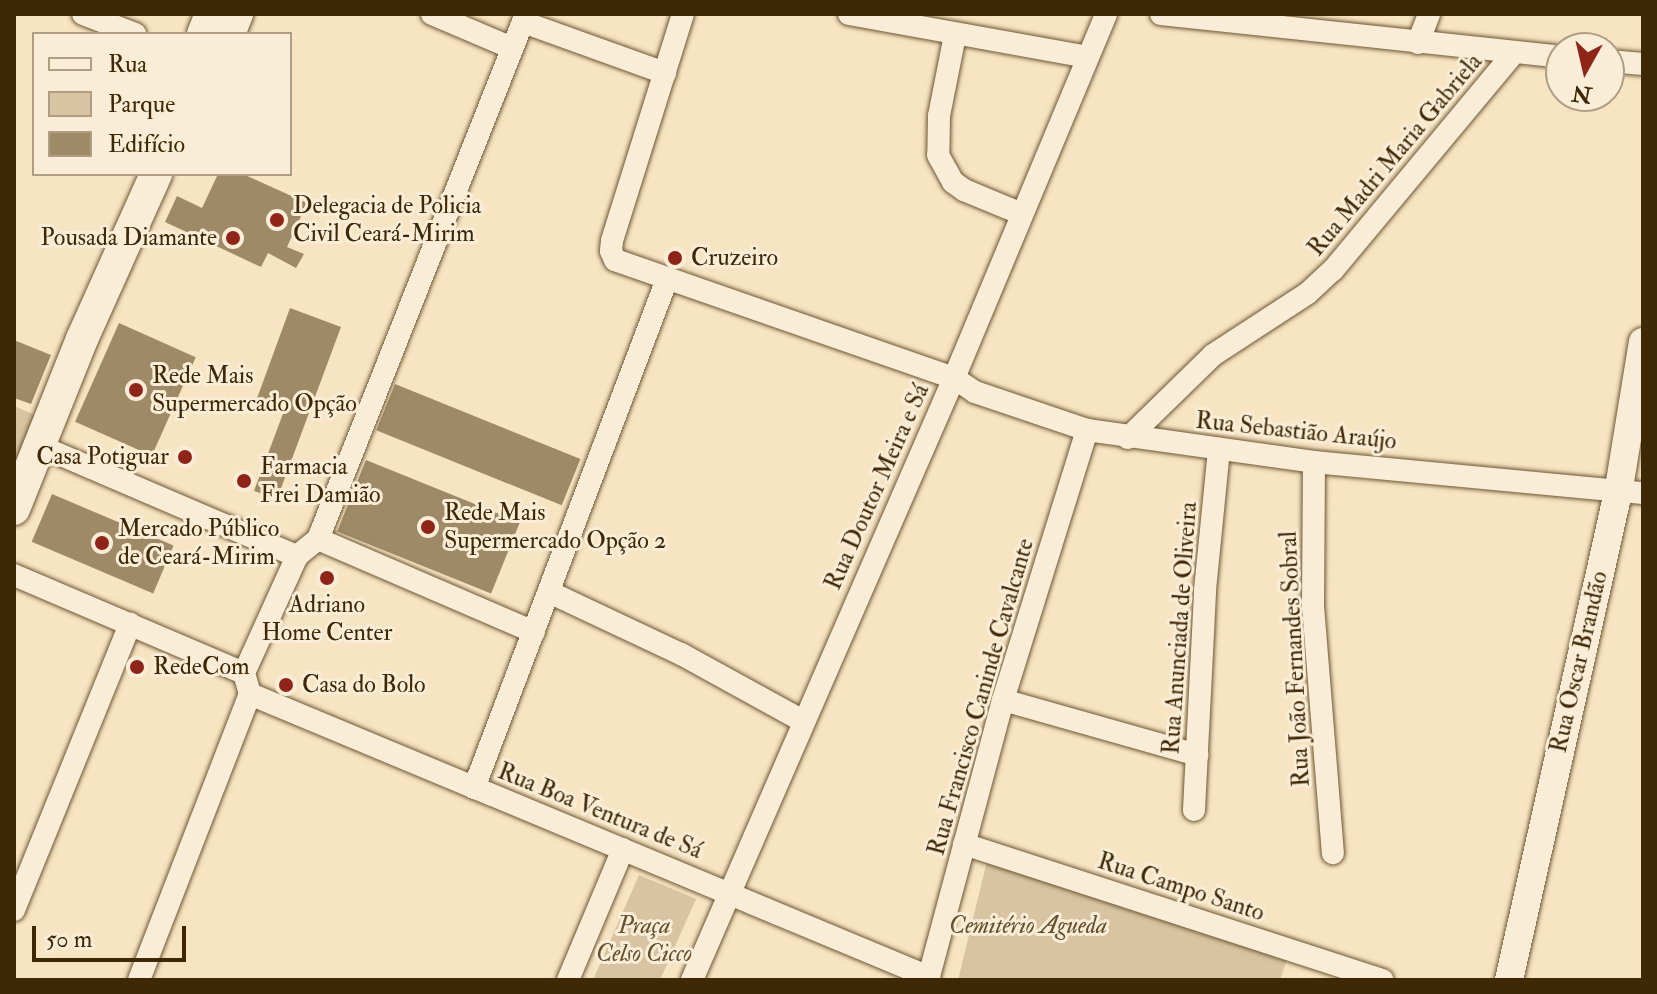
<!DOCTYPE html>
<meta charset="utf-8">
<style>
body{margin:0}
#map{position:relative;width:1657px;height:994px;overflow:hidden;background:#f7e4c2;font-family:"IM FELL Double Pica",serif}
div>[style]{position:absolute}
[style*='--x']{left:calc(var(--x)*1px);top:calc(var(--y)*1px);width:calc(var(--w)*1px);rotate:calc(var(--a)*1deg)}
.green>*{inset:0;background:#d8c4a2}
.building>*{inset:0;background:#9f8a68;transform-origin:0 0}
.roads{filter:drop-shadow(0 0 2px #6d5735) drop-shadow(0 0 2px #6d5735)}
.minor>*{height:22px;margin:-11px;padding:0 11px;transform-origin:11px;border-radius:11px;background:#faedd7}
.tertiary>*{height:28px;margin:-14px;padding:0 14px;transform-origin:14px;border-radius:14px;background:#faedd7}
.secondary>*{height:32px;margin:-16px;padding:0 16px;transform-origin:16px;border-radius:16px;background:#faedd7}
.dots>*{width:22px;height:22px;translate:-50% -50%;box-sizing:border-box;border:4px solid #faedd7;border-radius:50%}
span{translate:-50% -50%;white-space:nowrap;text-align:center;line-height:1.15;-webkit-text-stroke:6px #faedd7;paint-order:stroke}
.street-label{font-size:24px;color:#3f2806}
.poi-label{font-size:24px;color:#3f2806}
.left{translate:0 -50%;text-align:left}
.right{translate:-100% -50%;text-align:right}
.park-label{font-size:24px;color:#654f2d;font-style:italic}
.frame{position:absolute;inset:0;border:16px solid #3f2806;pointer-events:none}
.legend{position:absolute;left:32px;top:32px;width:260px;height:144px;box-sizing:border-box;background:#faedd7;border:2px solid #af9e83;margin:0;padding:10px 14px;list-style:none;font-size:24px;color:#3f2806}
.legend li{display:flex;align-items:center;gap:16px;height:40px}
.legend b{width:40px;border:2px solid #af9e83}
.north{position:absolute;left:1545px;top:32px;width:80px;height:80px;box-sizing:border-box;background:#faedd7;border:2px solid #af9e83;border-radius:50%;rotate:188deg;font-size:22px;font-weight:700;line-height:32px;text-align:center;color:#3f2806}
.north::after{content:'';display:block;margin:auto;width:28px;height:36px;background:#8f2418;clip-path:polygon(50% 0,100% 100%,50% 72%,0 100%)}
.scale{position:absolute;left:32px;top:926px;width:154px;height:36px;box-sizing:border-box;border:4px solid #3f2806;border-top:0;padding-left:10px;font-size:24px;line-height:28px;white-space:nowrap;color:#3f2806;-webkit-text-stroke:6px #faedd7;paint-order:stroke}
</style>
<div id="map">
<div class="green">
<i style="clip-path:polygon(14px 406px,37px 416px,14px 471px)"></i>
<i style="clip-path:polygon(988px 857px,1288px 956px,1280px 980px,958px 980px)"></i>
<i style="clip-path:polygon(639px 875px,696px 899px,660px 980px,593px 980px)"></i>
</div>
<div class="building">
<i style="clip-path:polygon(218px 174px,243px 174px,307px 203px,287px 247px,304px 254px,296px 268px,268px 253px,261px 267px,165px 222px,177px 196px,202px 208px)"></i>
<i style="clip-path:polygon(290px 308px,341px 327px,277px 499px,254px 491px,284px 411px,256px 401px)"></i>
<i style="left:119px;top:323px;width:84px;height:108px;rotate:24deg"></i>
<i style="clip-path:polygon(14px 340px,51px 355px,31px 404px,14px 398px)"></i>
<i style="left:395px;top:384px;width:200px;height:50px;rotate:22deg"></i>
<i style="left:366px;top:460px;width:166px;height:77px;rotate:22deg"></i>
<i style="left:52px;top:494px;width:132px;height:52px;rotate:23deg"></i>
</div>
<div class="roads">
<div class="minor">
<i style="--x:83;--y:14;--w:56;--a:21"></i>
<i style="--x:432;--y:14;--w:87;--a:23"></i>
<i style="--x:683;--y:14;--w:238;--a:107.4"></i>
<i style="--x:612;--y:241;--w:10;--a:96"></i>
<i style="--x:611;--y:251;--w:10;--a:66"></i>
<i style="--x:615;--y:260;--w:359;--a:19.2"></i>
<i style="--x:954;--y:378;--w:25;--a:34"></i>
<i style="--x:975;--y:392;--w:118;--a:18.7"></i>
<i style="--x:1087;--y:430;--w:229;--a:8"></i>
<i style="--x:1314;--y:462;--w:330;--a:5.4"></i>
<i style="--x:849;--y:14;--w:242;--a:10.2"></i>
<i style="--x:1161;--y:14;--w:402;--a:6.1"></i>
<i style="--x:523;--y:22;--w:151;--a:19.8"></i>
<i style="--x:955;--y:35;--w:83;--a:101.2"></i>
<i style="--x:939;--y:116;--w:39;--a:91"></i>
<i style="--x:938;--y:155;--w:31;--a:61"></i>
<i style="--x:953;--y:182;--w:14;--a:36"></i>
<i style="--x:964;--y:190;--w:63;--a:22.5"></i>
<i style="--x:1418;--y:43;--w:31;--a:-69"></i>
<i style="--x:1609;--y:61;--w:34;--a:5"></i>
<i style="--x:1128;--y:438;--w:119;--a:-44.3"></i>
<i style="--x:1213;--y:355;--w:113;--a:-33.1"></i>
<i style="--x:1308;--y:293;--w:34;--a:-43"></i>
<i style="--x:1333;--y:270;--w:281;--a:-50.2"></i>
<i style="--x:40;--y:446;--w:280;--a:23.2"></i>
<i style="--x:1314;--y:462;--w:144;--a:90.4"></i>
<i style="--x:1313;--y:606;--w:248;--a:85.4"></i>
<i style="--x:318;--y:539;--w:235;--a:23.3"></i>
<i style="--x:14;--y:575;--w:250;--a:23.1"></i>
<i style="--x:549;--y:592;--w:146;--a:25.2"></i>
<i style="--x:681;--y:654;--w:139;--a:28.8"></i>
<i style="--x:250;--y:694;--w:22;--a:-106"></i>
<i style="--x:244;--y:673;--w:128;--a:-65.6"></i>
<i style="--x:297;--y:556;--w:27;--a:-39"></i>
<i style="--x:318;--y:539;--w:11;--a:-68"></i>
<i style="--x:322;--y:529;--w:554;--a:-68.39"></i>
<i style="--x:250;--y:694;--w:736;--a:22.63"></i>
<i style="--x:1003;--y:700;--w:202;--a:15.8"></i>
<i style="--x:474;--y:788;--w:544;--a:-69.23"></i>
<i style="--x:1194;--y:810;--w:220;--a:-87.1"></i>
<i style="--x:1205;--y:590;--w:142;--a:-84.3"></i>
<i style="--x:964;--y:844;--w:440;--a:18"></i>
<i style="--x:14;--y:910;--w:309;--a:-67.9"></i>
<i style="--x:139;--y:980;--w:307;--a:-68.8"></i>
<i style="--x:568;--y:980;--w:142;--a:-67.2"></i>
<i style="--x:692;--y:980;--w:657;--a:-66.48"></i>
<i style="--x:954;--y:378;--w:394;--a:-67.3"></i>
<i style="--x:928;--y:980;--w:290;--a:-75"></i>
<i style="--x:1003;--y:700;--w:283;--a:-72.7"></i>
</div>
<div class="tertiary">
<i style="--x:1509;--y:980;--w:504;--a:-77.4"></i>
<i style="--x:1619;--y:488;--w:148;--a:-80.7"></i>
</div>
<div class="secondary">
<i style="--x:203;--y:34;--w:22;--a:-68"></i>
<i style="--x:229;--y:34;--w:22;--a:-68"></i>
<i style="--x:14;--y:509;--w:183;--a:-68.2"></i>
<i style="--x:82;--y:339;--w:181;--a:-65.8"></i>
</div>
</div>
<div class="dots">
<i style="left:277px;top:220px;background:#8f2418"></i>
<i style="left:233px;top:238px;background:#8f2418"></i>
<i style="left:675px;top:258px;background:#8f2418"></i>
<i style="left:136px;top:390px;background:#8f2418"></i>
<i style="left:185px;top:457px;background:#8f2418"></i>
<i style="left:244px;top:481px;background:#8f2418"></i>
<i style="left:428px;top:527px;background:#8f2418"></i>
<i style="left:102px;top:543px;background:#8f2418"></i>
<i style="left:327px;top:578px;background:#8f2418"></i>
<i style="left:137px;top:667px;background:#8f2418"></i>
<i style="left:286px;top:685px;background:#8f2418"></i>
</div>
<div class="street-label">
<span style="left:1395px;top:155px;rotate:-50deg">Rua Madri Maria Gabriela</span>
<span style="left:1296px;top:431px;rotate:6deg">Rua Sebastião Araújo</span>
<span style="left:877px;top:487px;rotate:-66deg">Rua Doutor Meira e Sá</span>
<span style="left:1180px;top:628px;rotate:-86deg">Rua Anunciada de Oliveira</span>
<span style="left:1295px;top:659px;rotate:-93deg">Rua João Fernandes Sobral</span>
<span style="left:1579px;top:662px;rotate:-77deg">Rua Oscar Brandão</span>
<span style="left:981px;top:697px;rotate:-74deg">Rua Francisco Caninde Cavalcante</span>
<span style="left:600px;top:811px;rotate:22deg">Rua Boa Ventura de Sá</span>
<span style="left:1181px;top:887px;rotate:18deg">Rua Campo Santo</span>
</div>
<div class="poi-label">
<span class="left" style="left:293px;top:220px">Delegacia de Policia<br>Civil Ceará-Mirim</span>
<span class="right" style="left:217px;top:238px">Pousada Diamante</span>
<span class="left" style="left:691px;top:258px">Cruzeiro</span>
<span class="left" style="left:152px;top:390px">Rede Mais<br>Supermercado Opção</span>
<span class="right" style="left:169px;top:457px">Casa Potiguar</span>
<span class="left" style="left:260px;top:481px">Farmacia<br>Frei Damião</span>
<span class="left" style="left:444px;top:527px">Rede Mais<br>Supermercado Opção 2</span>
<span class="left" style="left:118px;top:543px">Mercado Público<br>de Ceará-Mirim</span>
<span style="left:327px;top:619px">Adriano<br>Home Center</span>
<span class="left" style="left:153px;top:667px">RedeCom</span>
<span class="left" style="left:302px;top:685px">Casa do Bolo</span>
</div>
<div class="park-label">
<span style="left:644px;top:940px">Praça<br>Celso Cicco</span>
<span style="left:1028px;top:926px">Cemitério Agueda</span>
</div>
<div class="frame"></div>
<ul class="legend">
<li><b style="height:10px;background:#faedd7"></b>Rua</li>
<li><b style="height:22px;background:#d8c4a2"></b>Parque</li>
<li><b style="height:22px;background:#9f8a68"></b>Edifício</li>
</ul>
<div class="north">N</div>
<div class="scale">50 m</div>
</div>
